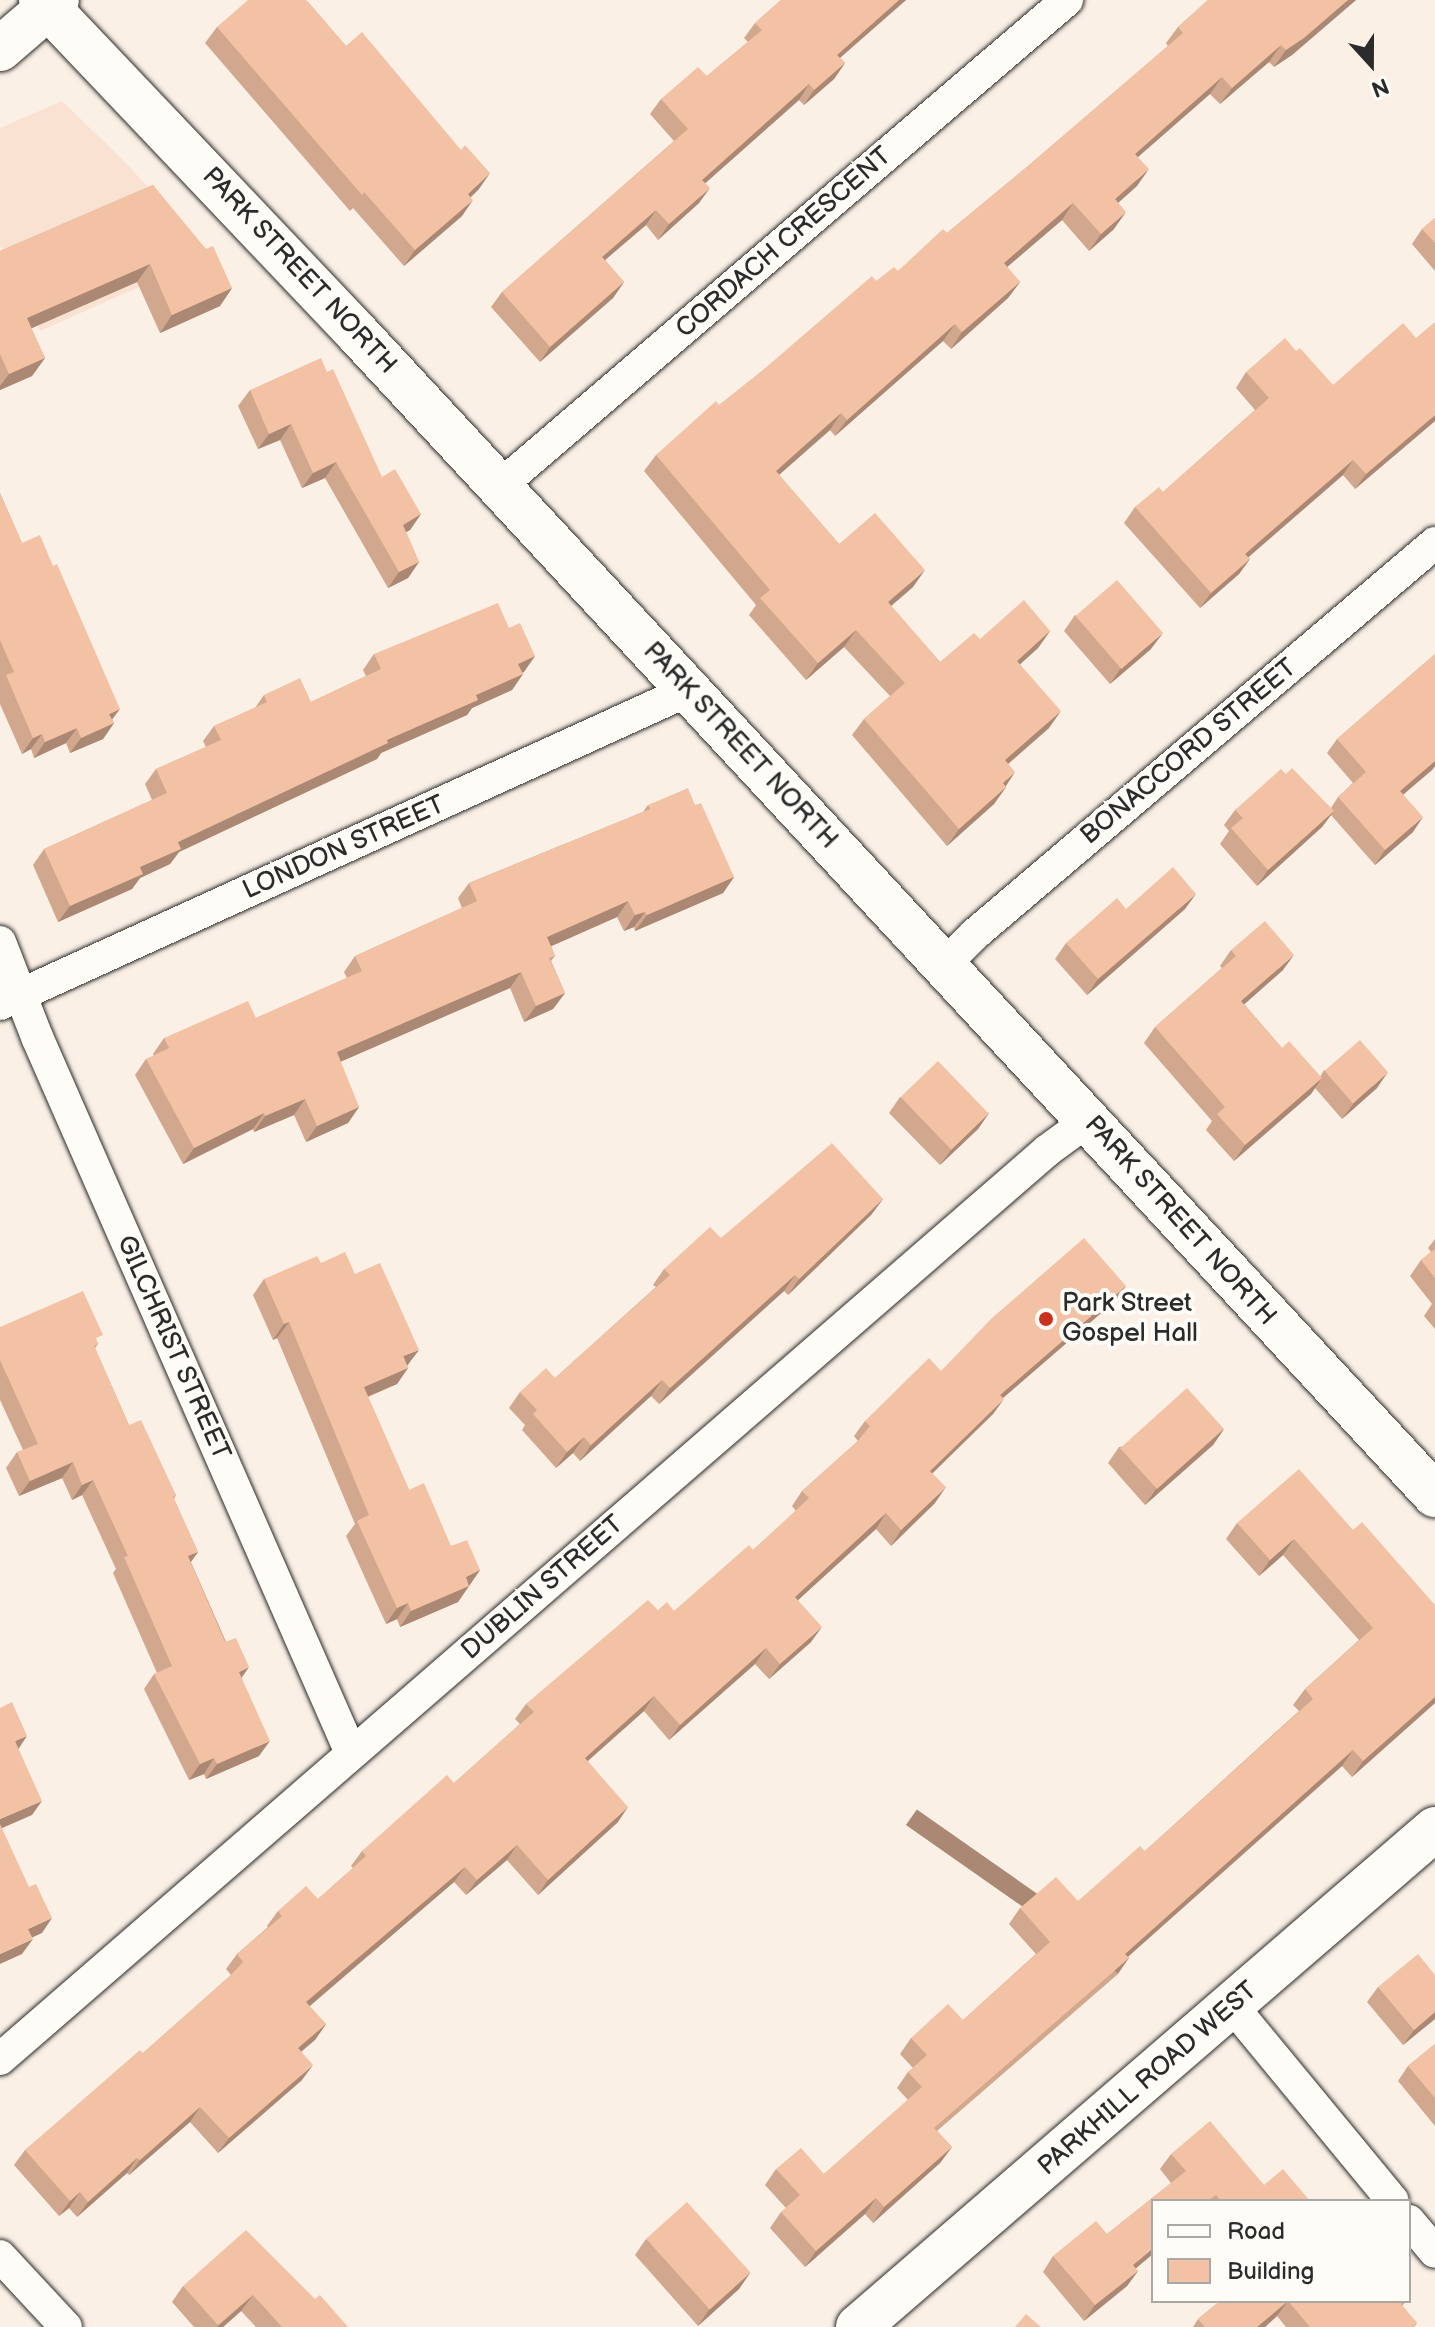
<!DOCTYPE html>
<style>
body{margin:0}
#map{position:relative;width:1435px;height:2327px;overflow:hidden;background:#fbf0e6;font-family:"Balsamiq Sans",sans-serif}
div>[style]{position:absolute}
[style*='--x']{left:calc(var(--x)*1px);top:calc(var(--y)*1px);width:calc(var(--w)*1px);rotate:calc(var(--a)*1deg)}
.built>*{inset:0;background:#f9e2d2}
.roads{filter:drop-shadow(0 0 2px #2b2b2b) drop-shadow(0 0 2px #2b2b2b)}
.street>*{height:32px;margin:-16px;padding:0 16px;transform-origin:16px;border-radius:16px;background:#fdfcf7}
.secondary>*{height:44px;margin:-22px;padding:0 22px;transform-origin:22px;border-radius:22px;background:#fdfcf7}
.wall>*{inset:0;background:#d1a78d}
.shaded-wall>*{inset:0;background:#aa8873;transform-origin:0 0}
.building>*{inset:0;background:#f3c2a4;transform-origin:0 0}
.dots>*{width:22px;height:22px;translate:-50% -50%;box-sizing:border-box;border:4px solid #fdfcf7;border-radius:50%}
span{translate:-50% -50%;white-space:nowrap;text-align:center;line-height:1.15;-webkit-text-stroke:8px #fdfcf7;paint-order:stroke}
.street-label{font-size:26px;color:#2b2b2b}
.poi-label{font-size:26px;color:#2b2b2b}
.left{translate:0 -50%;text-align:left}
.legend{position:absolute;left:1151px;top:2199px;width:260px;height:104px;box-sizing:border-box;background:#fdfcf7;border:2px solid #a9a8a5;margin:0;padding:10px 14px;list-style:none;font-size:24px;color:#2b2b2b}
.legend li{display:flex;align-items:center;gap:16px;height:40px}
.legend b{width:40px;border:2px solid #a9a8a5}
.north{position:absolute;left:1331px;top:24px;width:80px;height:80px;-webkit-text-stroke:6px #fdfcf7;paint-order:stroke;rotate:159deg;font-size:22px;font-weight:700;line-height:32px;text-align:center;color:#2b2b2b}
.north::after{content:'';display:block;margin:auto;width:28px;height:36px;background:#2b2b2b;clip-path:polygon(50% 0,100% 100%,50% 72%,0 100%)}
</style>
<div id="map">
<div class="built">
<i style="clip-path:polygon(62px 101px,123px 160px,211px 255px,40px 331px,0 246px,0 128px)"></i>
</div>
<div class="roads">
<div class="street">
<i style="--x:500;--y:486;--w:747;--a:-40.6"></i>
<i style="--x:0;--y:942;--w:102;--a:68.7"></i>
<i style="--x:37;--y:1037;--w:782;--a:66.32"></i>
<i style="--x:945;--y:964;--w:42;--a:-45"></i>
<i style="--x:975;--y:934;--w:604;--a:-40.36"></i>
<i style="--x:0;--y:1004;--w:755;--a:-24.49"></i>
<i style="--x:1233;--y:2007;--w:251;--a:50.5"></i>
<i style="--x:0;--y:2059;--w:1387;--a:-40.94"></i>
<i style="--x:1048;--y:1150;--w:51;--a:-36.2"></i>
<i style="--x:1409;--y:2221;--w:40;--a:50"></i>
<i style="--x:0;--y:2256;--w:97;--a:47.1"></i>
</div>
<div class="secondary">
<i style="--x:41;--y:0;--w:460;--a:46.5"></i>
<i style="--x:358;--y:334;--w:1584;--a:47.15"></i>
<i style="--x:0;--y:49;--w:75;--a:-40.7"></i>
<i style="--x:858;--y:2327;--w:762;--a:-40.8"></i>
</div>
</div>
<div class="wall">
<i style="clip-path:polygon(781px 0,906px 0,840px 58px,845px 63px,834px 79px,804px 105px,799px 100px,705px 183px,699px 203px,658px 240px,646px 225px,605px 260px,624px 282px,613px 298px,540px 362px,491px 307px,502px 292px,674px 141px,650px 114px,661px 99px,707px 76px,748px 42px,744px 38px,755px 23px)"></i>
<i style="clip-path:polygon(1208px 0,1356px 0,1292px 55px,1274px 67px,1269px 62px,1220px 104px,1210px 94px,1138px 157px,1137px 186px,1118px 203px,1114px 229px,1089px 251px,1062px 220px,1007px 267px,1020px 282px,1008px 298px,951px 349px,943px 341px,835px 436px,830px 430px,779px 475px,839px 544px,913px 587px,891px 606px,940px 662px,980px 639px,1050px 631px,1038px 648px,1020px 664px,1049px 728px,1008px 764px,1006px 787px,994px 804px,947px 846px,852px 735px,864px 719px,890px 696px,844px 647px,806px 680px,749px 615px,756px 605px,644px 471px,656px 455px,876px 281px,898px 271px,947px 233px,1028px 166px,1168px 46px,1166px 43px,1178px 27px)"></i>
<i style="clip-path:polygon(308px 2px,346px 46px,479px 189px,471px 197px,462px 216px,404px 266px,353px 208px,350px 211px,205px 43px,217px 27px)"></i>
<i style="clip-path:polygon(153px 185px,232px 288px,220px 306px,160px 333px,137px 282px,31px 328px,45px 358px,32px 376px,0 390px,0 251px)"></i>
<i style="clip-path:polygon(1435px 218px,1435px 271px,1412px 244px,1422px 229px)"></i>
<i style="clip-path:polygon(1296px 351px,1333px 385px,1435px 421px,1355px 489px,1343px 475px,1248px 557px,1250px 559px,1239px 574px,1200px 608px,1124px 523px,1135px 507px,1163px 492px,1255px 410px,1236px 388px,1246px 372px)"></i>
<i style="clip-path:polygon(250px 390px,382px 477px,421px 514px,410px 530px,406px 532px,419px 562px,408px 578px,388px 588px,325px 478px,302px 488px,280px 440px,258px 449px,238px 406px)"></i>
<i style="clip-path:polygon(0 493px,22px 543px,114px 723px,103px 739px,70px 753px,66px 743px,34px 758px,31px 749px,22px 754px,0 704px)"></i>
<i style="clip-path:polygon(1075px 615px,1151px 649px,1110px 684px,1064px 631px)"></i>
<i style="clip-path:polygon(509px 628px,535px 656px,522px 673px,523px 674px,512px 690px,472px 708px,467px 715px,381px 753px,377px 759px,179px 852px,170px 864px,140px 878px,132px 889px,58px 922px,33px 865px,44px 849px,152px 800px,145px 784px,156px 769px,206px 747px,203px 741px,214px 726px,255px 708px,264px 695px,311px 702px,366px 676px,363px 670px,374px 654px)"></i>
<i style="clip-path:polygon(1435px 654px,1435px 766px,1432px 770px,1403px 794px,1413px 832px,1375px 865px,1331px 815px,1322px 827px,1257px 886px,1220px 844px,1229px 831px,1224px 825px,1235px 810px,1286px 774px,1331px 808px,1338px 797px,1353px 783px,1327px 753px,1337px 739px)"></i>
<i style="clip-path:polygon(648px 805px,695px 805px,734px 877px,723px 893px,635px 931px,634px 927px,624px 931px,617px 917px,551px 946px,555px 956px,551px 961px,565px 993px,553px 1009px,524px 1022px,510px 988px,340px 1062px,359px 1107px,348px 1123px,306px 1142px,294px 1115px,254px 1132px,253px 1129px,183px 1164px,135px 1075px,146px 1059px,154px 1056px,153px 1054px,164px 1038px,256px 1018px,347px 978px,344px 972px,355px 956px,462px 908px,458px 898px,469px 883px,643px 812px)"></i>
<i style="clip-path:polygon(1126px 909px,1185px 909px,1087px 995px,1055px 959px,1066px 943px)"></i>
<i style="clip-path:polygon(1231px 950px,1283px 970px,1244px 1004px,1282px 1048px,1320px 1077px,1324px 1070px,1377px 1088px,1342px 1119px,1315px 1088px,1311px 1094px,1234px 1161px,1206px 1130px,1212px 1121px,1144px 1043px,1155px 1027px,1222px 968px,1220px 966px)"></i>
<i style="clip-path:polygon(900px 1097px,989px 1113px,978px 1129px,940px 1165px,889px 1113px)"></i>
<i style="clip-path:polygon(883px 1199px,871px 1215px,788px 1295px,784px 1291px,659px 1404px,651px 1396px,580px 1461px,573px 1453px,556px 1468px,522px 1430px,525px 1425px,509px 1408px,520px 1392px,555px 1378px,656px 1287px,653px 1285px,664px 1269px,721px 1238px)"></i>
<i style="clip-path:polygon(1435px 1239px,1435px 1329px,1424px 1316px,1432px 1304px,1410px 1276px,1421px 1260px,1431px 1252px,1428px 1248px)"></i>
<i style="clip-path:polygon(321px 1263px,355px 1274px,407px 1366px,408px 1368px,397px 1384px,368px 1397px,409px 1490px,451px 1546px,480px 1570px,458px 1602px,400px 1627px,397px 1619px,386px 1624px,346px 1536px,355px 1524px,277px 1338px,273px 1340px,253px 1295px,264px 1279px)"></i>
<i style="clip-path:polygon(1126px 1286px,1115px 1301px,1003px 1398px,993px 1414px,932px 1474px,935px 1503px,891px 1546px,876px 1529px,798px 1600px,811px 1642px,769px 1679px,755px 1664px,669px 1740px,644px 1711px,588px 1761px,618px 1822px,538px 1895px,507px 1860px,466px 1895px,454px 1882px,309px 2006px,326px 2024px,315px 2040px,301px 2051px,302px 2080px,218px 2153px,190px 2122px,129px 2175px,127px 2173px,77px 2217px,69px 2208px,59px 2216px,14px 2165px,25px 2150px,143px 2053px,231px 1975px,226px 1969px,237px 1954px,268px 1927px,267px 1926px,278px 1911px,318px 1899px,353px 1868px,351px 1866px,362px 1851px,454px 1783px,520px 1724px,515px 1719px,526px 1704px,658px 1610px,674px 1611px,753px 1550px,796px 1511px,792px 1506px,802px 1491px,858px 1441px,854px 1436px,865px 1421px,941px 1371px)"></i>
<i style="clip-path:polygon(0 1327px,98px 1342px,98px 1344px,95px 1348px,129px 1425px,176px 1495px,174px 1499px,198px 1552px,191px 1562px,242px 1678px,259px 1756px,206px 1779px,204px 1774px,189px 1780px,144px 1689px,154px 1674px,157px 1673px,113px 1573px,116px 1569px,82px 1495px,72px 1500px,62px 1478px,19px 1496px,6px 1468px,17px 1452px,23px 1450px,0 1400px)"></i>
<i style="clip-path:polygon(1224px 1429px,1213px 1445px,1145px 1505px,1108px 1463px,1119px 1447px)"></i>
<i style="clip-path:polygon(1237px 1523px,1353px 1530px,1435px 1605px,1435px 1703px,1352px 1777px,1342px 1766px,1128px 1957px,1118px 1974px,937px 2131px,952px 2147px,940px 2163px,873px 2223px,865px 2214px,805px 2267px,770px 2228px,781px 2212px,786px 2208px,765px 2185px,776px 2169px,824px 2174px,908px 2100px,897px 2088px,908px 2072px,913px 2068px,900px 2054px,911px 2038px,963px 2020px,1036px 1954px,1009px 1924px,1020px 1908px,1078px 1901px,1145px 1851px,1299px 1711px,1293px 1705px,1305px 1689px,1359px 1640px,1283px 1555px,1259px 1576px,1226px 1539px)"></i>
<i style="clip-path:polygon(1435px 1975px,1435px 2019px,1403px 2045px,1367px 2002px,1378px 1987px)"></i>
<i style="clip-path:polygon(1435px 2044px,1435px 2126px,1398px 2081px,1408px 2066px)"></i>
<i style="clip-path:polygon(1171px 2154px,1310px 2201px,1153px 2201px,1136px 2269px,1138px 2271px,1127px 2286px,1084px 2321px,1043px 2272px,1053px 2256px,1107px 2234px,1171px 2183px,1160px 2169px)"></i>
<i style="clip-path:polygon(646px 2239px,750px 2273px,739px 2289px,698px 2326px,635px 2255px)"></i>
<i style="clip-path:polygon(183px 2286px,315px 2299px,348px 2327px,256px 2327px,241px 2311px,223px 2327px,194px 2327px,172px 2302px)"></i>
<i style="clip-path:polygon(1220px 2301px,1406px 2301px,1402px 2306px,1417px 2323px,1414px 2327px,1286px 2327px,1277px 2316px,1265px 2327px,1193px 2327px,1198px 2319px)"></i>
</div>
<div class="shaded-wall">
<i style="clip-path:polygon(899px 0,906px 0,826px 70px,837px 55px)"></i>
<i style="clip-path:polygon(1348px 0,1356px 0,1292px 55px,1274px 67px,1286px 50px)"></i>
<i style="clip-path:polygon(1281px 45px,1269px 62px,1220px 104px,1232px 88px)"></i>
<i style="clip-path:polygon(845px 63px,834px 79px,804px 105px,814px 90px)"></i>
<i style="clip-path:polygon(1222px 77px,1210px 94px,1123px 170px,1135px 154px)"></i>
<i style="clip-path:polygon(809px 84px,799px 100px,692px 195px,702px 180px)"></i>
<i style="clip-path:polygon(1149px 169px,1137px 186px,1103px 216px,1115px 199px)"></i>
<i style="clip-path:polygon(490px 173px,479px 189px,457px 210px,468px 194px)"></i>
<i style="clip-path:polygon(710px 188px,699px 203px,658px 240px,669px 224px)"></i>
<i style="clip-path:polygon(473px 200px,462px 216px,404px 266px,415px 250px)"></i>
<i style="clip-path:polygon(1073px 203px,1062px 220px,992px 280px,1004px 263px)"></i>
<i style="clip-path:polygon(656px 210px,646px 225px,591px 272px,602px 257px)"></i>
<i style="clip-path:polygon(1126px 212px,1114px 229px,1089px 251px,1101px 234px)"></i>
<i style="clip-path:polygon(150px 264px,137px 282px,14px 336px,27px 318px)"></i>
<i style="clip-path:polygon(624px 282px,613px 298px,540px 362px,550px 347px)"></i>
<i style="clip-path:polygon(1020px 282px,1008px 298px,951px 349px,962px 332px)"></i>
<i style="clip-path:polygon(232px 288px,220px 306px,160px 333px,172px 315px)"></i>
<i style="clip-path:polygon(955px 324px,943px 341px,835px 436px,847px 420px)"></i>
<i style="clip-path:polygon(45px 358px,32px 376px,0 390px,0 386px,9px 374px)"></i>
<i style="clip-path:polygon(841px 413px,830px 430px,764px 488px,776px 471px)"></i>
<i style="clip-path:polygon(1435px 415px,1435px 421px,1355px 489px,1366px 474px)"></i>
<i style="clip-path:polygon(291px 424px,280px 440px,258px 449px,269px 434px)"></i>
<i style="clip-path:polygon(1353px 460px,1343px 475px,1235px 569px,1245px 554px)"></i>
<i style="clip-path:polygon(336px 462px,325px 478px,302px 488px,313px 473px)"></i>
<i style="clip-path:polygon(421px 514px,410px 530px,392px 540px,403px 525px)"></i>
<i style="clip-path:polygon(1250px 559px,1239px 574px,1200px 608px,1211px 593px)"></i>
<i style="clip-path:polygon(419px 562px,408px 578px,388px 588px,399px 572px)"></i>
<i style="clip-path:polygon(925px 570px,913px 587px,876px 619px,888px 602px)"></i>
<i style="clip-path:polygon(856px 630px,844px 647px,806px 680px,818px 663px)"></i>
<i style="clip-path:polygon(1050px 631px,1038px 648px,1005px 678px,1017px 661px)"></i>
<i style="clip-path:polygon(1163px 633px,1151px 649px,1110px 684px,1121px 668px)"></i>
<i style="clip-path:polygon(535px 656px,524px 672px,507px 680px,518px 664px)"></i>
<i style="clip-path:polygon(523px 674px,512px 690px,472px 708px,467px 715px,381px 753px,377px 759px,179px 852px,170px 864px,140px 878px,132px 889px,58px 922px,70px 906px,140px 867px,178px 842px,476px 695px)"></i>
<i style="clip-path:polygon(120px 709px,108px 725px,109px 714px)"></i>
<i style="clip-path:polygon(1061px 711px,1049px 728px,993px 777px,1005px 760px)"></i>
<i style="clip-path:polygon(114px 723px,103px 739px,70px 753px,81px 738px)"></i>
<i style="clip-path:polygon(77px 728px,66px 743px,34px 758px,45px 742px)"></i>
<i style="clip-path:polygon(42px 734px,31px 749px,22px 754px,33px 738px)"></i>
<i style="clip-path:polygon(1435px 761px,1435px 766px,1432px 770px,1390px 806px,1400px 791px)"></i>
<i style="clip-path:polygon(1015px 772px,1004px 789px,1003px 783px)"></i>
<i style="clip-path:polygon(1006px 787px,994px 804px,947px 846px,959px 829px)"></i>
<i style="clip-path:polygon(1334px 811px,1322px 827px,1257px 886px,1268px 870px)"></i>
<i style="clip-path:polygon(1423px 817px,1413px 832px,1375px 865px,1385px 850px)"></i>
<i style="clip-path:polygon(734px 877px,723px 893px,635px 931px,647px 915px)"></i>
<i style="clip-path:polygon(1196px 894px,1185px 909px,1087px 995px,1098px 979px)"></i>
<i style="clip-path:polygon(628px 901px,617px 917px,536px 953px,547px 937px)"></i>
<i style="clip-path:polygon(645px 912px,634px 927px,624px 931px,635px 915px)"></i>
<i style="clip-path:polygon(1294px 955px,1283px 970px,1230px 1017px,1241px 1001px)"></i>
<i style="clip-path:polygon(521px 972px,510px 988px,326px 1068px,337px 1052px)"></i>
<i style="clip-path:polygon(565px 993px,553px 1009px,524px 1022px,536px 1006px)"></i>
<i style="clip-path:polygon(1388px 1072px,1377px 1088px,1342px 1119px,1354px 1103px)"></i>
<i style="clip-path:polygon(1322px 1078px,1311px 1094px,1234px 1161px,1245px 1145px)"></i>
<i style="clip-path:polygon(305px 1099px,294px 1115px,254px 1132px,265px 1116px)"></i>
<i style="clip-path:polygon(359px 1107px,348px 1123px,306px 1142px,317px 1126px)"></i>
<i style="clip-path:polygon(264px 1113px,253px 1129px,183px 1164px,194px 1148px)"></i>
<i style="clip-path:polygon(989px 1113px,978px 1129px,940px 1165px,951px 1150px)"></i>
<i style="clip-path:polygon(883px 1199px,871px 1215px,788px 1295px,799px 1279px)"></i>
<i style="clip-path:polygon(795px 1275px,784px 1291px,659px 1404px,670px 1388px)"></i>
<i style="clip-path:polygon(1126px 1286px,1115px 1301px,989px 1410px,1000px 1395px)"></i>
<i style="clip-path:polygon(289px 1322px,277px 1338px,273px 1340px,284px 1324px)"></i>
<i style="clip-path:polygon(419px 1350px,407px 1366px,403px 1356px)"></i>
<i style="clip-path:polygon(408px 1368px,397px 1384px,352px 1403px,364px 1387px)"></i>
<i style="clip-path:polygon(662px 1380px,651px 1396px,580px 1461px,591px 1445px)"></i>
<i style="clip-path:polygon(1004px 1399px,993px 1414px,919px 1486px,930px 1471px)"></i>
<i style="clip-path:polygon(1224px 1429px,1213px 1445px,1145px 1505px,1156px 1489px)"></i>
<i style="clip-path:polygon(584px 1437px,573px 1453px,556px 1468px,567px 1452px)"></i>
<i style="clip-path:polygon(73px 1462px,62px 1478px,19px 1496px,30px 1481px)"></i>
<i style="clip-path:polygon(93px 1480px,82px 1495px,72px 1500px,82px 1485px)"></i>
<i style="clip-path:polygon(946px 1487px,935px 1503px,891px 1546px,901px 1530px)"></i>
<i style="clip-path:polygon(886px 1513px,876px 1529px,785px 1612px,795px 1597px)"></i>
<i style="clip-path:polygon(1294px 1539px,1283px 1555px,1259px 1576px,1270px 1560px)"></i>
<i style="clip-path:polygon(198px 1552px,187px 1567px,188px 1556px)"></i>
<i style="clip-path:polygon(480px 1570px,458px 1602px,400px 1627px,411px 1611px,466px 1577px)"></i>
<i style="clip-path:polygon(408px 1603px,397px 1619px,386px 1624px,397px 1608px)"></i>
<i style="clip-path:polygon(822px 1627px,811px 1642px,769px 1679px,780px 1664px)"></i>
<i style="clip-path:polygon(766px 1648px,755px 1664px,669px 1740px,680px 1725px)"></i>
<i style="clip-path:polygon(249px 1667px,238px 1683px,239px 1672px)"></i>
<i style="clip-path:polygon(654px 1696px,644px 1711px,574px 1773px,585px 1758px)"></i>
<i style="clip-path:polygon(1435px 1697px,1435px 1703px,1352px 1777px,1363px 1761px)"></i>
<i style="clip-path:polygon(27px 1736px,17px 1751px,15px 1741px)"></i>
<i style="clip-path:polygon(270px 1741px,259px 1756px,206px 1779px,217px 1764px)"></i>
<i style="clip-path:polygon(1353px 1750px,1342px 1766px,1114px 1969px,1125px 1954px)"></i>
<i style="clip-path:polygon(214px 1758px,204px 1774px,189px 1780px,200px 1764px)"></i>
<i style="clip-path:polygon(42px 1801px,32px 1815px,0 1829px,0 1819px)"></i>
<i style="clip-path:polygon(628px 1807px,618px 1822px,538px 1895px,548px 1880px)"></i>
<i style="clip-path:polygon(517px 1845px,507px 1860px,466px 1895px,477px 1880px)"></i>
<i style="clip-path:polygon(465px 1867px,454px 1882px,296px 2018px,306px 2002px)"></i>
<i style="clip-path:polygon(52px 1918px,42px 1933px,18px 1944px,28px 1929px)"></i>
<i style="clip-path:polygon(33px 1939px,22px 1954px,0 1964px,0 1954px)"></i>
<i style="left:1129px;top:1958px;width:19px;height:259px;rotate:125deg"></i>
<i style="clip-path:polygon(1435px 2012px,1435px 2019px,1403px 2045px,1414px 2030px)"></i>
<i style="clip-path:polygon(326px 2024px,315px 2040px,288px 2063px,298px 2048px)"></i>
<i style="clip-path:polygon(313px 2065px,302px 2080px,218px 2153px,229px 2138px)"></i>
<i style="clip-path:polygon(200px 2107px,190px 2122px,129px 2175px,140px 2160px)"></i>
<i style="clip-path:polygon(952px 2147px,940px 2163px,873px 2223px,884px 2207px)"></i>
<i style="clip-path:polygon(137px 2158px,127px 2173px,77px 2217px,88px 2202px)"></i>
<i style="clip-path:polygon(80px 2192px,69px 2208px,59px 2216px,70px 2201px)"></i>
<i style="clip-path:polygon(876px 2198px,865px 2214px,805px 2267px,816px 2251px)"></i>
<i style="clip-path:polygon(1153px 2248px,1153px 2254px,1122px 2280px,1133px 2265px)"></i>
<i style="clip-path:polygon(1138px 2271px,1127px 2286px,1084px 2321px,1095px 2305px)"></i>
<i style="clip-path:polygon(750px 2273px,739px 2289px,698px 2326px,709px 2310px)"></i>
<i style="clip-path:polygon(253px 2295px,241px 2311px,223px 2327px,217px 2327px)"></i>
<i style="clip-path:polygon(1288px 2301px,1277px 2316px,1265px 2327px,1257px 2327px)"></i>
</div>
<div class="building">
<i style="clip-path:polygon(248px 0,306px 0,346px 46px,362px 32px,461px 150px,465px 145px,490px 173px,468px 194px,473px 200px,415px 250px,364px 192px,362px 195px,217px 27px)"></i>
<i style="clip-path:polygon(781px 0,899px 0,837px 55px,845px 63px,814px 90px,809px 84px,702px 180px,710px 188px,669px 224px,656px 210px,602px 257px,624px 282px,550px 347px,502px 292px,688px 129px,661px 99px,698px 67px,707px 76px,762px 30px,755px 23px)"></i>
<i style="clip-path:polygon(1208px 0,1348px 0,1304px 38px,1286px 50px,1281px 45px,1232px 88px,1222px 77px,1135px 154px,1149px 169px,1115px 199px,1126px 212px,1101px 234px,1073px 203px,1004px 263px,1020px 282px,962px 332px,955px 324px,847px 420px,841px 413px,776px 471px,839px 544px,875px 513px,925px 570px,888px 602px,940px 662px,974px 633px,980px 639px,1024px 600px,1050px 631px,1017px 661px,1061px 711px,1005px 760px,1015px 772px,1003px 783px,1006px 787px,959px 829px,864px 719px,905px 683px,856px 630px,818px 663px,760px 598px,770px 590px,656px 455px,716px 401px,719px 405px,756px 376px,872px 276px,876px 281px,894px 267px,898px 271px,943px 229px,947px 233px,1028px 166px,1183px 33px,1178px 27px)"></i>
<i style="clip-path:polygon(153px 185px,206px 249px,213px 246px,232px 288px,172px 315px,150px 264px,27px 318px,45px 358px,9px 374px,0 354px,0 251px)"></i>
<i style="clip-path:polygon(1435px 218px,1435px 243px,1422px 229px)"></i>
<i style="clip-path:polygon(1435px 322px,1435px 415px,1366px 474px,1353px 460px,1245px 554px,1250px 559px,1211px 593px,1135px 507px,1159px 487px,1163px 492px,1269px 398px,1246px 372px,1285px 338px,1296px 351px,1300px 348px,1333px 385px,1403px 323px,1416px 338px)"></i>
<i style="clip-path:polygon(321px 358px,327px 372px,333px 369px,382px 477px,395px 469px,421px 514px,403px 525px,419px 562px,399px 572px,336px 462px,313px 473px,291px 424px,269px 434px,250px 390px)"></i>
<i style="clip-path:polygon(0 493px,22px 543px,40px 535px,53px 566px,57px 564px,120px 709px,109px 714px,114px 723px,81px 738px,77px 728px,45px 742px,42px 734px,33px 738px,6px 675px,14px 672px,0 640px)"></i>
<i style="left:1117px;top:580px;width:70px;height:55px;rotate:49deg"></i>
<i style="clip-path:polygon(498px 603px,509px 628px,520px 623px,535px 656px,518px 664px,523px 674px,476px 695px,478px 700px,387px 740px,388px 743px,178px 842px,181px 849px,140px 867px,143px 874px,70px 906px,44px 849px,167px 793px,156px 769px,221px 740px,214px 726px,267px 702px,264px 695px,300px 678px,311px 702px,381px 669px,374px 654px)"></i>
<i style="clip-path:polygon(1435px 654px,1435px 761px,1400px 791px,1423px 817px,1385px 850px,1338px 797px,1366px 772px,1337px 739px)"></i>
<i style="clip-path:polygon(1292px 768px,1334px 811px,1268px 870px,1231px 828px,1243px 818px,1235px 810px,1281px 769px,1286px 774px)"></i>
<i style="clip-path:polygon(688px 788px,695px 805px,701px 803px,734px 877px,647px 915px,645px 912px,635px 915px,628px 901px,547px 937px,555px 956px,549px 958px,565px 993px,536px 1006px,521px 972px,337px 1052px,359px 1107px,317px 1126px,305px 1099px,265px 1116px,264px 1113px,194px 1148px,146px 1059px,169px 1048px,164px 1038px,248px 1001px,256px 1018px,362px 971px,355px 956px,477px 901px,469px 883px,650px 809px,648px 805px)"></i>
<i style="clip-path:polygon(1173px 867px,1196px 894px,1098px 979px,1066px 943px,1117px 898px,1126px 909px)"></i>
<i style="clip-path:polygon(1265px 921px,1294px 955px,1241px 1001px,1282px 1048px,1289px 1041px,1322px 1078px,1245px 1145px,1217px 1114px,1225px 1107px,1155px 1027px,1236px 956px,1231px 950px)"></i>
<i style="left:1360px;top:1040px;width:43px;height:47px;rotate:49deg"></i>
<i style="left:938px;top:1061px;width:73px;height:52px;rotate:46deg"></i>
<i style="clip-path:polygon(832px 1143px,883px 1199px,799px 1279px,795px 1275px,670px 1388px,662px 1380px,591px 1445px,584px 1437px,567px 1452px,533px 1414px,537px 1410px,520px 1392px,546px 1368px,555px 1378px,670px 1275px,664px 1269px,710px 1227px,721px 1238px)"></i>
<i style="clip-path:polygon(1084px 1238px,1126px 1286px,1000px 1395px,1004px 1399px,930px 1471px,946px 1487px,901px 1530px,886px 1513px,795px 1597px,822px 1627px,780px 1664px,766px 1648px,680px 1725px,654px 1696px,585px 1758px,628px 1807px,548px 1880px,517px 1845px,477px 1880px,465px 1867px,306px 2002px,326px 2024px,298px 2048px,313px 2065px,229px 2138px,200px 2107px,140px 2160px,137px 2158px,88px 2202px,80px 2192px,70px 2201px,25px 2150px,140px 2050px,143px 2053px,231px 1975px,243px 1962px,237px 1954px,282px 1916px,278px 1911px,306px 1886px,318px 1899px,366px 1856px,362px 1851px,447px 1775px,454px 1783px,534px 1712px,526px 1704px,648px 1600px,658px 1610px,667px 1602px,674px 1611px,749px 1545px,753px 1550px,809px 1498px,802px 1491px,857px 1442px,870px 1426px,865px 1421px,929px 1358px,941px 1371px,992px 1318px)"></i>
<i style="clip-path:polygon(1435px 1249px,1435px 1278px,1421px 1260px)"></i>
<i style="clip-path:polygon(345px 1252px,355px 1274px,380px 1263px,419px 1350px,403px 1356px,408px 1368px,364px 1387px,409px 1490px,424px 1483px,451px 1546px,467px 1540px,480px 1570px,466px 1577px,469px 1586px,411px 1611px,408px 1603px,397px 1608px,357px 1521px,369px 1515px,289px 1322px,284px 1324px,264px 1279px,317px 1256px,321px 1263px)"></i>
<i style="clip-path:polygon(83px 1291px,103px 1335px,96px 1338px,98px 1344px,94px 1346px,129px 1425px,141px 1420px,176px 1495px,173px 1497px,198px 1552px,188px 1556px,225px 1642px,236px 1638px,249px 1667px,239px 1672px,270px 1741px,217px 1764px,214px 1758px,200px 1764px,154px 1674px,172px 1666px,124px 1557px,128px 1556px,93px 1480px,82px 1485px,73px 1462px,30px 1481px,17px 1452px,38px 1444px,0 1360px,0 1327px)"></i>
<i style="left:1187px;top:1388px;width:55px;height:90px;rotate:48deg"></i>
<i style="clip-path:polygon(1299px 1469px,1353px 1530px,1362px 1522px,1435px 1605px,1435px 1697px,1363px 1761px,1353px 1750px,1125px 1954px,1129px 1958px,934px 2128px,952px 2147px,884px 2207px,876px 2198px,816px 2251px,781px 2212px,800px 2195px,776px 2169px,801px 2148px,824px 2174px,922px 2087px,908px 2072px,927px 2055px,911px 2038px,948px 2004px,963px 2020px,1050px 1942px,1020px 1908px,1056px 1877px,1078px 1901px,1140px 1846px,1145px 1851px,1313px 1699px,1305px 1689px,1373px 1628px,1294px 1539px,1270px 1560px,1237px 1523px)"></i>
<i style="clip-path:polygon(12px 1702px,27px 1736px,15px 1741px,42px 1801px,0 1819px,0 1708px)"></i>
<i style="clip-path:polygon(0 1824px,29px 1887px,36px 1884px,52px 1918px,28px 1929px,33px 1939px,0 1954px)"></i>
<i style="clip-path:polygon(1418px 1954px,1435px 1975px,1435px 2012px,1414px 2030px,1378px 1987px)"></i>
<i style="clip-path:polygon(1435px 2044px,1435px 2098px,1408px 2066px)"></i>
<i style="clip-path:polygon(1210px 2121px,1264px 2185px,1283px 2169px,1310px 2201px,1221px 2201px,1216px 2195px,1208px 2201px,1153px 2201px,1153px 2248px,1133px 2265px,1138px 2271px,1095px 2305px,1053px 2256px,1096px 2221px,1107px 2234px,1186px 2171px,1171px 2154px)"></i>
<i style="left:687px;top:2202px;width:95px;height:55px;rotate:48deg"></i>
<i style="clip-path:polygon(246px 2230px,315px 2299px,320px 2295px,348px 2327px,282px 2327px,253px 2295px,218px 2325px,183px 2286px)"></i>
<i style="clip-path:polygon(1220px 2301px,1288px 2301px,1257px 2327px,1205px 2327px,1198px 2319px)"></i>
<i style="clip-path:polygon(1288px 2301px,1405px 2301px,1401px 2304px,1417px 2323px,1412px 2327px,1310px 2327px)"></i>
<i style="clip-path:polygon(1026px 2314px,1041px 2327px,1015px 2327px)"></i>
</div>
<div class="dots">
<i style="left:1046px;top:1319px;background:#c8321e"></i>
</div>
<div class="street-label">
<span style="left:784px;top:243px;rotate:-41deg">CORDACH CRESCENT</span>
<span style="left:299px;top:271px;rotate:47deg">PARK STREET NORTH</span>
<span style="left:740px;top:746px;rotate:47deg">PARK STREET NORTH</span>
<span style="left:1189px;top:752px;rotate:-40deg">BONACCORD STREET</span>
<span style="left:344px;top:848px;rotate:-24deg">LONDON STREET</span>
<span style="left:1180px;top:1221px;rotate:48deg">PARK STREET NORTH</span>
<span style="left:173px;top:1348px;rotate:66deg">GILCHRIST STREET</span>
<span style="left:543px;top:1588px;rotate:-41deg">DUBLIN STREET</span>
<span style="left:1148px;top:2079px;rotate:-41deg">PARKHILL ROAD WEST</span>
</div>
<div class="poi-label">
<span class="left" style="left:1062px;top:1319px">Park Street<br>Gospel Hall</span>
</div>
<ul class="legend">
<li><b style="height:10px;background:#fdfcf7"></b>Road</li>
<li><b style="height:22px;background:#f3c2a4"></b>Building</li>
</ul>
<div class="north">N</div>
</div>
